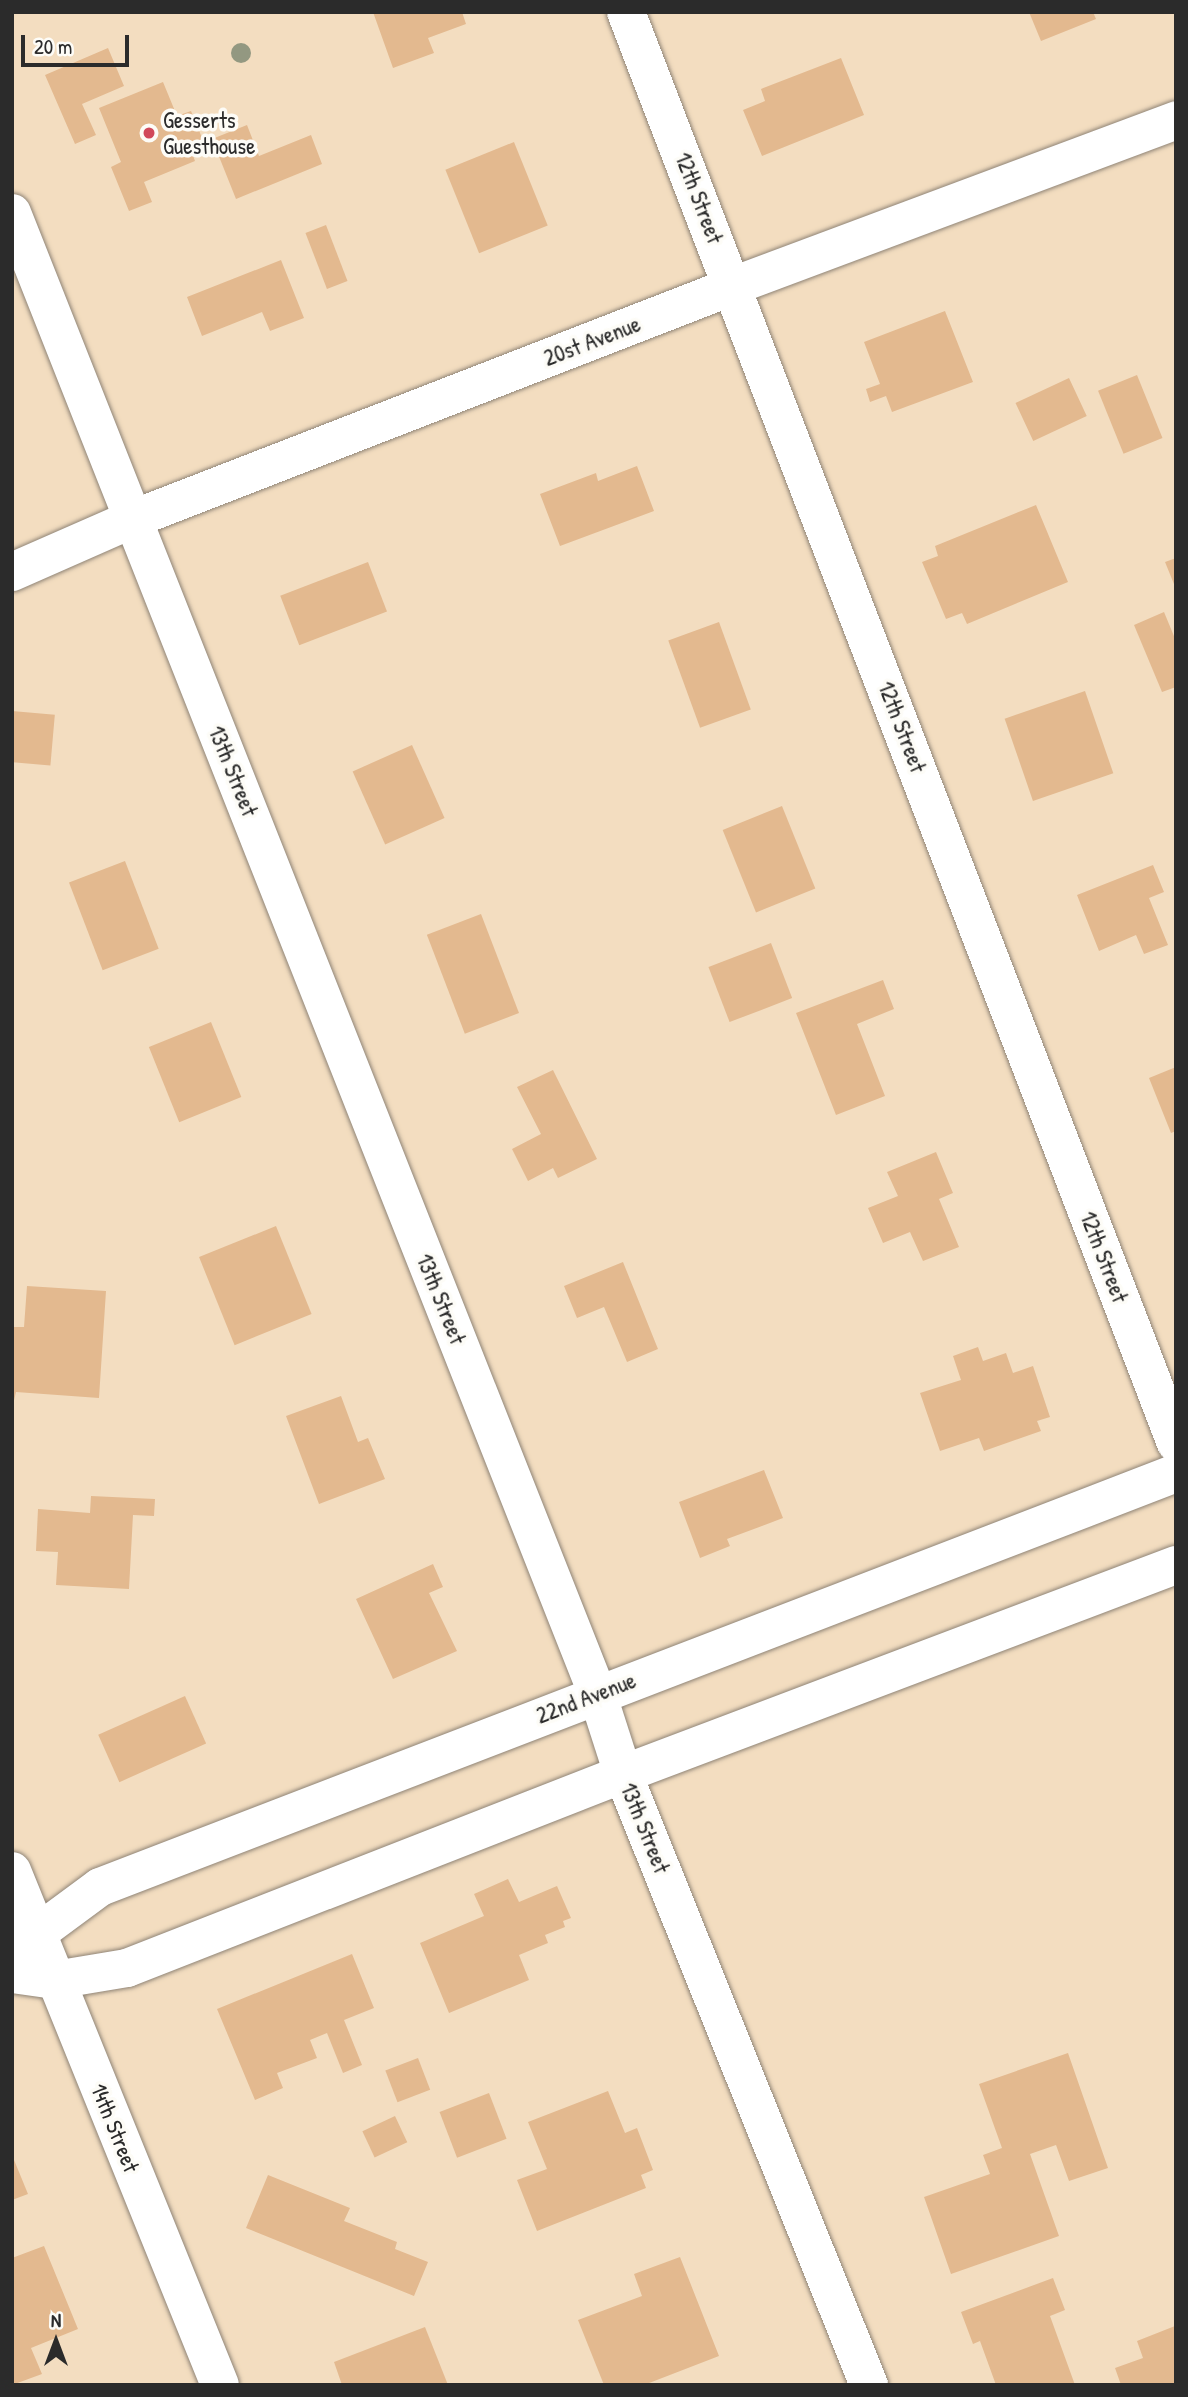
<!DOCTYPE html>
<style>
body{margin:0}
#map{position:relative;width:1188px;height:2397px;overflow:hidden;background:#f3ddc0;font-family:"Patrick Hand",sans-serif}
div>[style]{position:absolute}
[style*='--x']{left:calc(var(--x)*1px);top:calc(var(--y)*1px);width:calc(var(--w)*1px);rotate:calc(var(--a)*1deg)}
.building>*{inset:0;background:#e3b98f;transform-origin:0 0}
.roads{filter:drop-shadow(0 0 2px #8f8476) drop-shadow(0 0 2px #8f8476)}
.street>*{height:38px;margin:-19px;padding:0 19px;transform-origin:19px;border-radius:19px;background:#fff}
.trees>*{width:20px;height:20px;margin:-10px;border-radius:50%;background:#939881}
.dots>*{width:19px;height:19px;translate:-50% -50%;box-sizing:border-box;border:4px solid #fdfcf7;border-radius:50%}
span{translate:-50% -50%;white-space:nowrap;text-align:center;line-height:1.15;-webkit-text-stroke:7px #fdfcf7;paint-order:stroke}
.poi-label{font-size:23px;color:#2b2b2b}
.left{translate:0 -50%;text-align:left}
.street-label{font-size:23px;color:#2b2b2b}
.frame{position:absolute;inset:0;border:14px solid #2b2b2b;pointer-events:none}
.north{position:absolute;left:21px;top:2306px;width:70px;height:70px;-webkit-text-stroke:5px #fdfcf7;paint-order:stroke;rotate:0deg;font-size:19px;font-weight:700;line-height:28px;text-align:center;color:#2b2b2b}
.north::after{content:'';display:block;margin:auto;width:24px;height:32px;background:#2b2b2b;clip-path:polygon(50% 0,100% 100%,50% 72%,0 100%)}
.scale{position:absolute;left:21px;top:35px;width:108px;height:32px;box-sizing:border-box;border:4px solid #2b2b2b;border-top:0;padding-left:9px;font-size:21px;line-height:24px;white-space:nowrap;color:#2b2b2b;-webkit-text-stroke:5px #fdfcf7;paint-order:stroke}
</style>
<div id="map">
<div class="building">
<i style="clip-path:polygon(373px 12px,462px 12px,466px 24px,428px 38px,434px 53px,393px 68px)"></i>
<i style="clip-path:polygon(1029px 12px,1093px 12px,1096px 19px,1041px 41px)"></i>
<i style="clip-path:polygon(108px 48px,124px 86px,82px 104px,96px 135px,75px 144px,45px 75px)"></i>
<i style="clip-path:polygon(841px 58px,864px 115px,762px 156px,743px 110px,765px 101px,761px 89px)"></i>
<i style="clip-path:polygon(163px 82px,177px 116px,191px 111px,205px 145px,191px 150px,195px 161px,144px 182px,152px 202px,129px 211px,111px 167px,121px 162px,99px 108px)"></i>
<i style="clip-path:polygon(247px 125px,259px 156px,311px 135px,322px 164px,236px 199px,212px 139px)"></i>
<i style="left:514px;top:142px;width:90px;height:74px;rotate:68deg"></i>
<i style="left:326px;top:225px;width:60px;height:22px;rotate:69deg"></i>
<i style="clip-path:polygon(281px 260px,304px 318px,270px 331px,262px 312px,202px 336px,187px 297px)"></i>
<i style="clip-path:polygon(945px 311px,973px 382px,892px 412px,886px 396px,870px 402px,866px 389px,880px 384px,864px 342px)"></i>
<i style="left:1137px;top:375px;width:68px;height:42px;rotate:68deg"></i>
<i style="left:1069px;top:378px;width:42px;height:59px;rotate:65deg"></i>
<i style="clip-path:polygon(637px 466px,654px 511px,560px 546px,540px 494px,596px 473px,598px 481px)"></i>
<i style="clip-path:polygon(1036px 505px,1068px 582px,967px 624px,962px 613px,946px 619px,922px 562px,938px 556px,935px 546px)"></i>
<i style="clip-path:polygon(1176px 558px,1176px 589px,1165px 562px)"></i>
<i style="left:368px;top:562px;width:53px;height:94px;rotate:69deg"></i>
<i style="clip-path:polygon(1164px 612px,1176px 641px,1176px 687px,1162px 692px,1134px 625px)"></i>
<i style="left:719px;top:622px;width:93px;height:54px;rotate:70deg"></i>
<i style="left:1085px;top:691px;width:87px;height:85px;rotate:71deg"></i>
<i style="left:12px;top:711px;width:43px;height:51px;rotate:5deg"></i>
<i style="left:412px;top:745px;width:80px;height:65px;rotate:66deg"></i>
<i style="left:782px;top:806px;width:89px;height:64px;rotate:68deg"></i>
<i style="left:125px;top:861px;width:94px;height:60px;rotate:69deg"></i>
<i style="clip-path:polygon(1153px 865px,1164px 892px,1149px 898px,1168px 945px,1144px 954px,1136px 935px,1099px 951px,1077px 895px)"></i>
<i style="left:481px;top:914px;width:106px;height:58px;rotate:69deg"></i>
<i style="left:771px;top:943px;width:59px;height:67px;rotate:69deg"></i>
<i style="clip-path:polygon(883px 980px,894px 1009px,857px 1024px,885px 1096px,836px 1115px,796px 1013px)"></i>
<i style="left:211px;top:1022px;width:81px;height:67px;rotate:68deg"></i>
<i style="clip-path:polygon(1176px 1067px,1176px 1131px,1171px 1133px,1149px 1078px)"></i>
<i style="clip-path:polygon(553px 1070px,597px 1159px,558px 1178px,553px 1168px,528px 1181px,512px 1149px,541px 1134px,517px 1087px)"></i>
<i style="clip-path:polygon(936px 1152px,953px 1193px,939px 1199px,959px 1247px,923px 1261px,910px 1232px,883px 1243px,868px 1208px,898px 1196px,887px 1172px)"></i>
<i style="left:276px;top:1226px;width:95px;height:83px;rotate:68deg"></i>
<i style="clip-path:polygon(623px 1262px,658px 1349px,627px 1362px,604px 1307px,577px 1318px,564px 1286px)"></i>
<i style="clip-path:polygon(27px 1286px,106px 1291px,99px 1398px,16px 1392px,12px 1409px,12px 1327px,24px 1327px)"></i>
<i style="clip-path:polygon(978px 1347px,983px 1361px,1006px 1353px,1013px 1373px,1033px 1366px,1050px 1417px,1037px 1421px,1041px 1431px,984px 1451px,979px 1438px,940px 1451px,920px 1393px,961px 1380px,953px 1356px)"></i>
<i style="clip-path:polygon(341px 1396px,358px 1442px,368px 1438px,385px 1479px,319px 1504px,286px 1416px)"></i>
<i style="clip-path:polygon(764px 1470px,783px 1518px,727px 1539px,730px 1546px,700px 1558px,679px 1502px)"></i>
<i style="clip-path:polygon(91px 1496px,155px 1499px,154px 1516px,133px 1515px,129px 1589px,56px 1585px,58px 1552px,36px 1551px,38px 1509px,90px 1513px)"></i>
<i style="clip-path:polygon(433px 1564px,443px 1587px,429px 1593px,457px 1651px,393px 1679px,356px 1599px)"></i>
<i style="left:185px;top:1696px;width:52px;height:95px;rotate:66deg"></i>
<i style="clip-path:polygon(508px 1879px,519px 1902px,557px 1886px,571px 1918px,563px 1921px,565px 1927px,545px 1935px,548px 1943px,519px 1955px,529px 1980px,449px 2013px,420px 1943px,484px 1916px,474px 1894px)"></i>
<i style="clip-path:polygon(352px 1954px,374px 2008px,344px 2020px,362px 2065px,343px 2073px,327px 2033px,310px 2040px,317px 2058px,277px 2073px,283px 2088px,255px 2100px,217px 2009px)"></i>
<i style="clip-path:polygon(1068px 2053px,1108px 2168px,1069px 2181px,1056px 2145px,1030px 2154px,1059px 2236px,951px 2274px,924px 2197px,990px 2174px,983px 2155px,1002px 2148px,979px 2084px)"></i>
<i style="left:418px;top:2058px;width:34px;height:35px;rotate:69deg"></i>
<i style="clip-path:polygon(608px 2091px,625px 2133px,637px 2128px,653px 2170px,641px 2175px,646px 2188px,537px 2231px,517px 2180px,547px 2169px,528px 2122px)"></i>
<i style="left:489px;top:2093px;width:49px;height:53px;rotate:69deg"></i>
<i style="left:395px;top:2116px;width:29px;height:36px;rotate:65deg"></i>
<i style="clip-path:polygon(12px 2155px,28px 2194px,12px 2200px)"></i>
<i style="clip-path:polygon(268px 2175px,350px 2208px,344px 2221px,397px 2242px,395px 2249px,428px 2262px,414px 2296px,246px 2228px)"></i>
<i style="clip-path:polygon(44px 2246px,78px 2329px,31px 2348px,42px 2374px,12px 2385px,12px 2258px)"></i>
<i style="clip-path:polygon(680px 2257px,719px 2356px,644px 2385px,604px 2385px,578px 2320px,642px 2296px,634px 2274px)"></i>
<i style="clip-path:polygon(1053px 2278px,1065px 2310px,1050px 2316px,1075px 2385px,996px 2385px,980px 2341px,973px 2344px,961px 2312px)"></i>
<i style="clip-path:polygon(1175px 2326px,1176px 2385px,1121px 2385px,1115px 2368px,1143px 2358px,1137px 2341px)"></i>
<i style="clip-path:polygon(425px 2327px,448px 2385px,342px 2385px,334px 2362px)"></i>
</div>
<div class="roads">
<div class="street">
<i style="--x:626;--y:12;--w:1533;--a:68.98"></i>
<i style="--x:12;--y:213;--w:1591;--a:68.43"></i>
<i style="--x:597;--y:1693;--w:85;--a:72.2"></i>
<i style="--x:623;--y:1774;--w:659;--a:68.07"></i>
<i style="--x:12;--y:572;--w:132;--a:-23.7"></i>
<i style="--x:133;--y:519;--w:644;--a:-21.22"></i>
<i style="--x:733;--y:286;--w:473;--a:-20.5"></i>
<i style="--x:12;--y:1871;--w:554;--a:67.97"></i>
<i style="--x:12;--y:1952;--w:109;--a:-36.5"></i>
<i style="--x:100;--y:1887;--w:1153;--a:-21.04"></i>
<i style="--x:12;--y:1974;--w:43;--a:7.9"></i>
<i style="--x:55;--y:1980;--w:73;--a:-9.5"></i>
<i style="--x:127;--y:1968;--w:533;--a:-21.36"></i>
<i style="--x:623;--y:1774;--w:591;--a:-20.7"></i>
</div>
</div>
<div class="trees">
<i style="left:241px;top:53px"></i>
</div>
<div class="dots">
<i style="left:149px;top:133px;background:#d1495b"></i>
</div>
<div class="poi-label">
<span class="left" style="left:163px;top:133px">Gesserts<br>Guesthouse</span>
</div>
<div class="street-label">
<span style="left:699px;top:198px;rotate:69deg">12th Street</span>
<span style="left:592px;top:341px;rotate:-21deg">20st Avenue</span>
<span style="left:902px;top:727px;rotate:69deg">12th Street</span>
<span style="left:233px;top:771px;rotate:68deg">13th Street</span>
<span style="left:1104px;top:1257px;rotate:69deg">12th Street</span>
<span style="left:441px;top:1299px;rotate:68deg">13th Street</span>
<span style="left:586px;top:1698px;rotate:-21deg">22nd Avenue</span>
<span style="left:645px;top:1828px;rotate:68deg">13th Street</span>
<span style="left:115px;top:2128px;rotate:68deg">14th Street</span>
</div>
<div class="frame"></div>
<div class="north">N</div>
<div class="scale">20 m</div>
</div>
